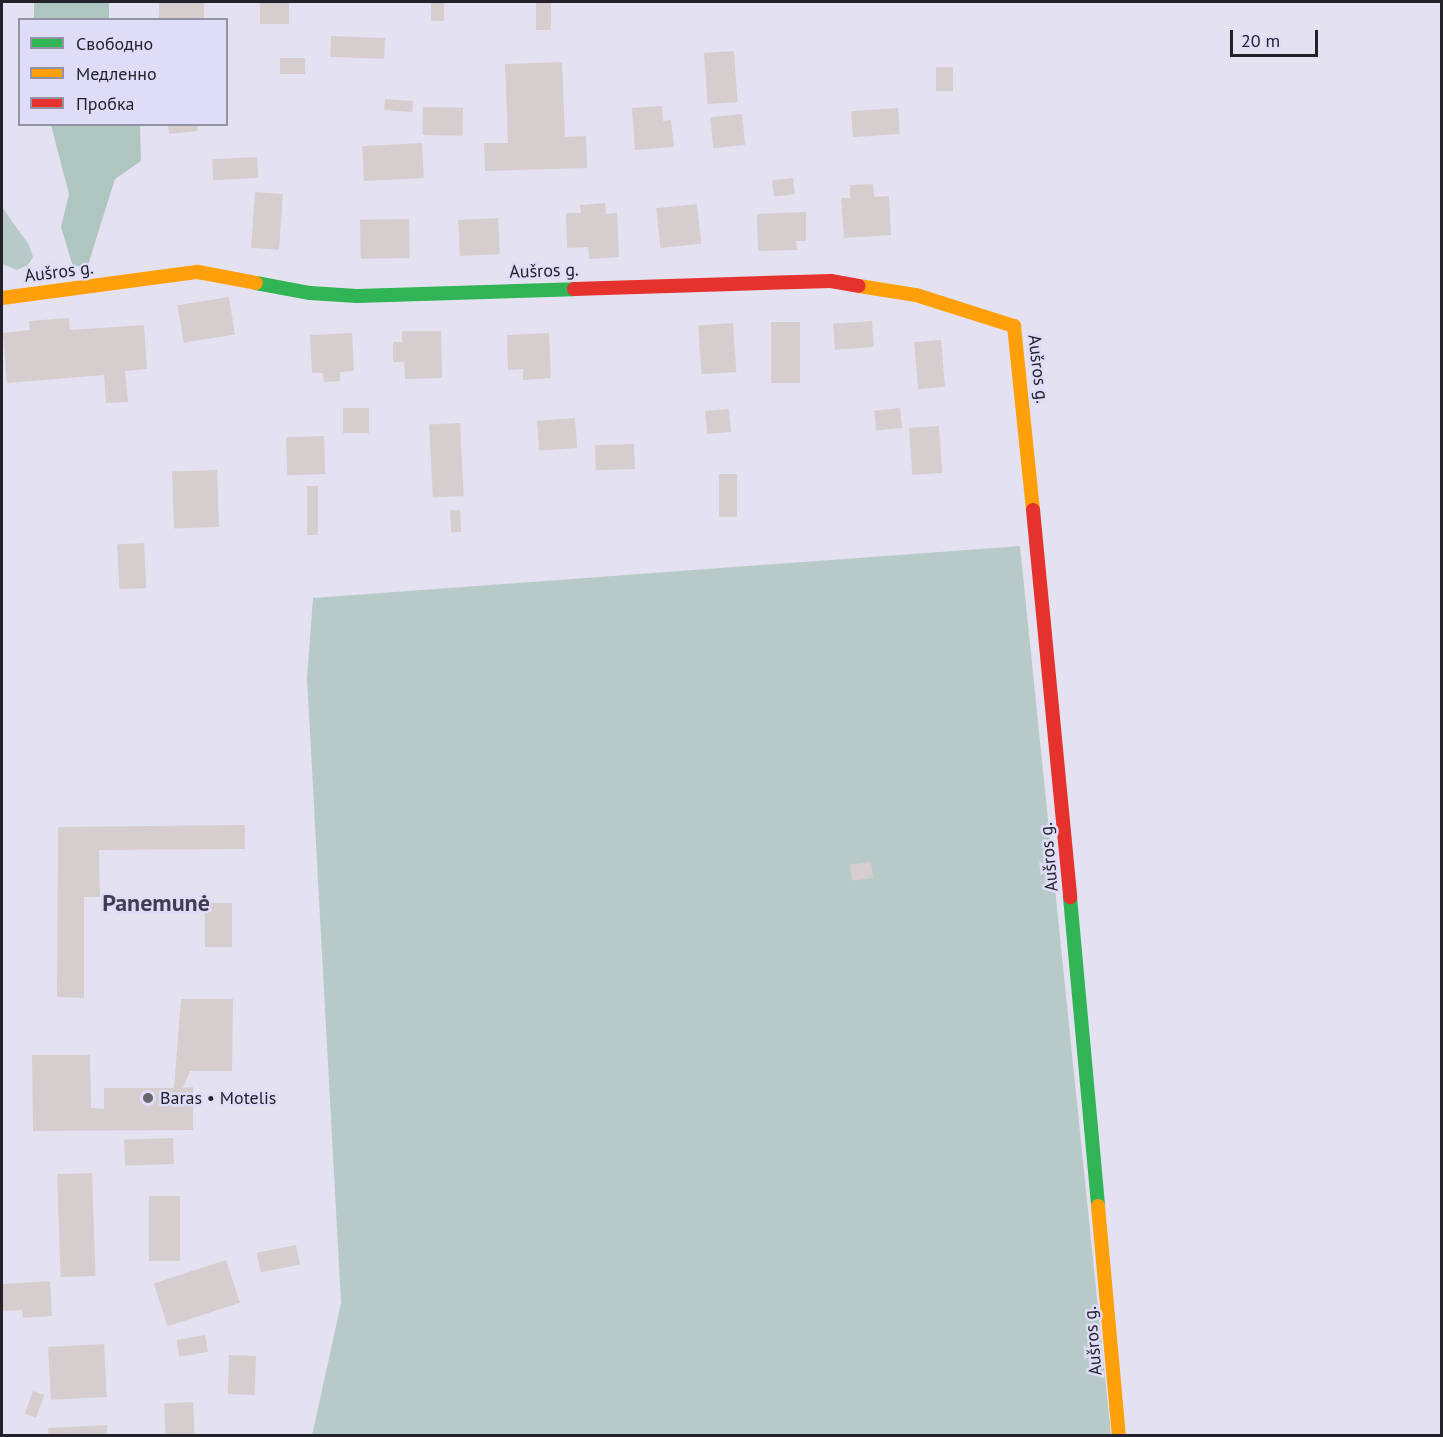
<!DOCTYPE html>
<meta charset="utf-8">
<style>
body{margin:0}
#map{position:relative;width:1443px;height:1437px;overflow:hidden;background:#e4e2f1;font-family:"PT Sans",sans-serif}
div>[style]{position:absolute}
[style*='--x']{left:calc(var(--x)*1px);top:calc(var(--y)*1px);width:calc(var(--w)*1px);rotate:calc(var(--a)*1deg)}
.green>*{inset:0;background:#b8cac7}
.forest>*{inset:0;background:#afc5c0;transform-origin:0 0}
.building>*{inset:0;background:#d6cdcf;transform-origin:0 0}
.fast>*{height:14px;margin:-7px;padding:0 7px;transform-origin:7px;border-radius:7px;background:#30b455}
.slow>*{height:14px;margin:-7px;padding:0 7px;transform-origin:7px;border-radius:7px;background:#ff9f0a}
.jam>*{height:14px;margin:-7px;padding:0 7px;transform-origin:7px;border-radius:7px;background:#e5322d}
.dots>*{width:16px;height:16px;translate:-50% -50%;box-sizing:border-box;border:3px solid #dfdcf7;border-radius:50%}
span{translate:-50% -50%;white-space:nowrap;text-align:center;line-height:1.15;-webkit-text-stroke:5px #dfdcf7;paint-order:stroke}
.street-label{font-size:18px;color:#23222b}
.poi-label{font-size:18px;color:#23222b}
.left{translate:0 -50%;text-align:left}
.district-label{font-size:24px;color:#403d53;font-weight:700}
.frame{position:absolute;inset:0;border:3px solid #23222b;pointer-events:none}
.legend{position:absolute;left:18px;top:18px;width:210px;height:108px;box-sizing:border-box;background:#dfdcf7;border:2px solid #9492a5;margin:0;padding:8px 10px;list-style:none;font-size:18px;color:#23222b}
.legend li{display:flex;align-items:center;gap:12px;height:30px}
.legend b{width:30px;border:2px solid #9492a5}
.scale{position:absolute;left:1230px;top:30px;width:88px;height:27px;box-sizing:border-box;border:3px solid #23222b;border-top:0;padding-left:8px;font-size:18px;line-height:21px;white-space:nowrap;color:#23222b;-webkit-text-stroke:4px #dfdcf7;paint-order:stroke}
</style>
<div id="map">
<div class="green">
<i style="clip-path:polygon(2px 207px,29px 245px,33px 257px,28px 265px,17px 270px,2px 264px)"></i>
<i style="clip-path:polygon(1020px 546px,1111px 1435px,312px 1436px,341px 1303px,307px 678px,313px 598px)"></i>
</div>
<div class="forest">
<i style="left:34px;top:2px;width:75px;height:17px"></i>
<i style="clip-path:polygon(51px 125px,140px 125px,141px 161px,115px 179px,88px 265px,73px 267px,61px 227px,69px 194px)"></i>
</div>
<div class="building">
<i style="left:159px;top:2px;width:45px;height:18px"></i>
<i style="left:260px;top:2px;width:29px;height:22px"></i>
<i style="left:431px;top:2px;width:13px;height:19px"></i>
<i style="left:536px;top:2px;width:15px;height:28px"></i>
<i style="left:331px;top:36px;width:54px;height:21px;rotate:2deg"></i>
<i style="left:734px;top:51px;width:51px;height:30px;rotate:86deg"></i>
<i style="left:305px;top:58px;width:16px;height:25px;rotate:90deg"></i>
<i style="clip-path:polygon(562px 62px,565px 137px,586px 136px,587px 168px,485px 171px,484px 143px,508px 143px,505px 64px)"></i>
<i style="left:953px;top:67px;width:24px;height:17px;rotate:90deg"></i>
<i style="left:385px;top:99px;width:28px;height:11px;rotate:4deg"></i>
<i style="clip-path:polygon(662px 106px,663px 121px,671px 120px,674px 147px,635px 150px,632px 108px)"></i>
<i style="left:423px;top:107px;width:40px;height:28px;rotate:1deg"></i>
<i style="left:898px;top:108px;width:26px;height:47px;rotate:86deg"></i>
<i style="left:742px;top:114px;width:31px;height:32px;rotate:84deg"></i>
<i style="clip-path:polygon(168px 124px,197px 124px,198px 131px,169px 134px)"></i>
<i style="left:422px;top:143px;width:35px;height:60px;rotate:87deg"></i>
<i style="left:257px;top:157px;width:21px;height:45px;rotate:87deg"></i>
<i style="left:793px;top:178px;width:16px;height:21px;rotate:83deg"></i>
<i style="clip-path:polygon(873px 184px,874px 197px,889px 196px,891px 235px,844px 238px,841px 198px,850px 198px,850px 185px)"></i>
<i style="left:255px;top:192px;width:28px;height:56px;rotate:4deg"></i>
<i style="clip-path:polygon(605px 203px,606px 214px,617px 213px,619px 257px,589px 259px,588px 247px,567px 248px,566px 213px,581px 213px,580px 205px)"></i>
<i style="left:697px;top:204px;width:40px;height:41px;rotate:84deg"></i>
<i style="clip-path:polygon(806px 212px,806px 241px,796px 241px,797px 250px,758px 251px,757px 214px)"></i>
<i style="left:498px;top:218px;width:36px;height:40px;rotate:87deg"></i>
<i style="left:409px;top:219px;width:39px;height:49px;rotate:89deg"></i>
<i style="left:229px;top:297px;width:38px;height:52px;rotate:81deg"></i>
<i style="clip-path:polygon(69px 318px,70px 330px,144px 325px,147px 369px,125px 371px,128px 402px,106px 403px,104px 375px,7px 383px,3px 333px,30px 330px,29px 321px)"></i>
<i style="left:872px;top:321px;width:26px;height:39px;rotate:86deg"></i>
<i style="left:771px;top:322px;width:29px;height:61px"></i>
<i style="left:733px;top:323px;width:49px;height:35px;rotate:86deg"></i>
<i style="clip-path:polygon(402px 331px,441px 331px,442px 378px,405px 379px,404px 362px,393px 362px,393px 342px,402px 342px)"></i>
<i style="clip-path:polygon(352px 333px,354px 371px,340px 372px,340px 381px,324px 382px,323px 373px,312px 373px,310px 335px)"></i>
<i style="clip-path:polygon(549px 333px,551px 378px,523px 380px,523px 369px,508px 370px,507px 335px)"></i>
<i style="left:941px;top:340px;width:47px;height:27px;rotate:85deg"></i>
<i style="left:343px;top:408px;width:26px;height:25px"></i>
<i style="left:900px;top:408px;width:20px;height:26px;rotate:84deg"></i>
<i style="left:729px;top:409px;width:23px;height:24px;rotate:85deg"></i>
<i style="left:575px;top:418px;width:30px;height:38px;rotate:86deg"></i>
<i style="left:460px;top:423px;width:73px;height:31px;rotate:87deg"></i>
<i style="left:939px;top:426px;width:47px;height:30px;rotate:86deg"></i>
<i style="left:324px;top:436px;width:38px;height:38px;rotate:88deg"></i>
<i style="left:634px;top:444px;width:25px;height:39px;rotate:88deg"></i>
<i style="left:217px;top:470px;width:57px;height:45px;rotate:88deg"></i>
<i style="left:719px;top:474px;width:18px;height:43px"></i>
<i style="left:307px;top:486px;width:11px;height:49px"></i>
<i style="left:460px;top:510px;width:22px;height:10px;rotate:87deg"></i>
<i style="left:144px;top:543px;width:45px;height:27px;rotate:87deg"></i>
<i style="clip-path:polygon(245px 825px,245px 849px,99px 850px,100px 897px,84px 897px,84px 998px,57px 997px,58px 827px)"></i>
<i style="left:871px;top:862px;width:16px;height:21px;rotate:83deg"></i>
<i style="left:232px;top:903px;width:44px;height:27px;rotate:90deg"></i>
<i style="clip-path:polygon(181px 999px,233px 999px,232px 1071px,190px 1071px,183px 1088px,193px 1087px,193px 1130px,33px 1131px,32px 1055px,90px 1055px,91px 1108px,104px 1109px,104px 1088px,174px 1088px)"></i>
<i style="left:173px;top:1138px;width:26px;height:49px;rotate:88deg"></i>
<i style="left:92px;top:1173px;width:103px;height:35px;rotate:88deg"></i>
<i style="left:149px;top:1196px;width:31px;height:65px"></i>
<i style="left:296px;top:1245px;width:20px;height:40px;rotate:79deg"></i>
<i style="left:226px;top:1260px;width:45px;height:76px;rotate:72deg"></i>
<i style="clip-path:polygon(50px 1281px,52px 1316px,23px 1318px,22px 1310px,2px 1311px,2px 1284px)"></i>
<i style="left:205px;top:1335px;width:17px;height:29px;rotate:80deg"></i>
<i style="left:104px;top:1344px;width:53px;height:56px;rotate:87deg"></i>
<i style="left:229px;top:1355px;width:27px;height:39px;rotate:2deg"></i>
<i style="left:33px;top:1391px;width:12px;height:24px;rotate:20deg"></i>
<i style="left:193px;top:1402px;width:34px;height:29px;rotate:87deg"></i>
<i style="clip-path:polygon(107px 1425px,107px 1436px,49px 1436px,48px 1428px)"></i>
</div>
<div class="fast">
<i style="--x:256;--y:283;--w:55;--a:10.5"></i>
<i style="--x:310;--y:293;--w:47;--a:3.7"></i>
<i style="--x:357;--y:296;--w:217;--a:-1.8"></i>
<i style="--x:1070;--y:897;--w:310;--a:84.8"></i>
</div>
<div class="slow">
<i style="--x:859;--y:286;--w:58;--a:9"></i>
<i style="--x:916;--y:295;--w:103;--a:17.6"></i>
<i style="--x:1014;--y:326;--w:185;--a:84.1"></i>
<i style="--x:2;--y:298;--w:198;--a:-7.6"></i>
<i style="--x:198;--y:272;--w:59;--a:10.7"></i>
<i style="--x:1098;--y:1206;--w:231;--a:84.8"></i>
</div>
<div class="jam">
<i style="--x:574;--y:289;--w:257;--a:-1.8"></i>
<i style="--x:831;--y:281;--w:28;--a:10"></i>
<i style="--x:1033;--y:510;--w:389;--a:84.5"></i>
</div>
<div class="dots">
<i style="left:148px;top:1098px;background:#676570"></i>
</div>
<div class="street-label">
<span style="left:544px;top:271px;rotate:-2deg">Aušros g.</span>
<span style="left:59px;top:272px;rotate:-7deg">Aušros g.</span>
<span style="left:1038px;top:369px;rotate:83deg">Aušros g.</span>
<span style="left:1049px;top:857px;rotate:-95deg">Aušros g.</span>
<span style="left:1093px;top:1341px;rotate:-95deg">Aušros g.</span>
</div>
<div class="poi-label">
<span class="left" style="left:160px;top:1098px">Baras • Motelis</span>
</div>
<div class="district-label">
<span style="left:156px;top:903px">Panemunė</span>
</div>
<div class="frame"></div>
<ul class="legend">
<li><b style="height:8px;background:#30b455"></b>Свободно</li>
<li><b style="height:8px;background:#ff9f0a"></b>Медленно</li>
<li><b style="height:8px;background:#e5322d"></b>Пробка</li>
</ul>
<div class="scale">20 m</div>
</div>
